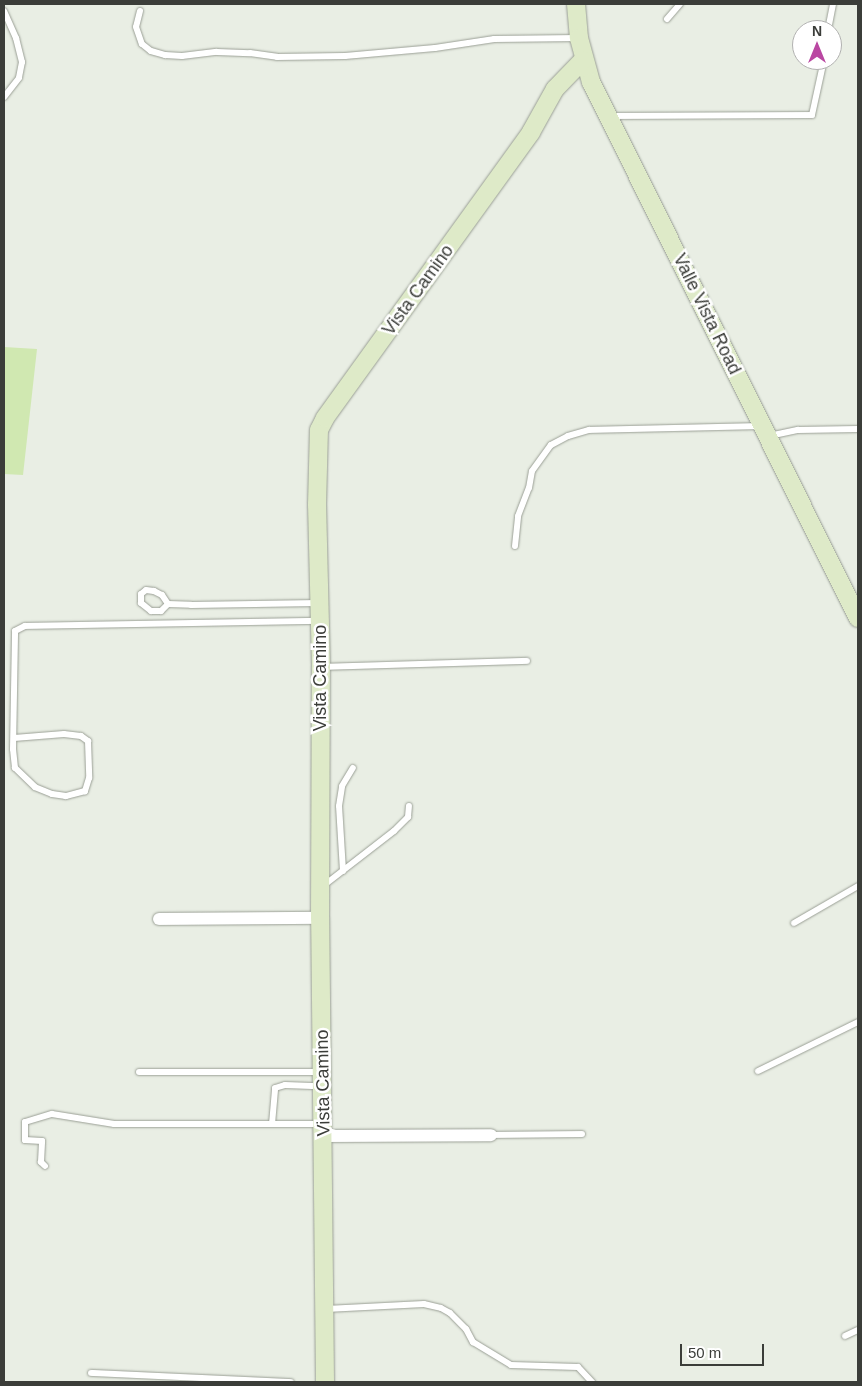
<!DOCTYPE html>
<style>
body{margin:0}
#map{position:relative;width:862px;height:1386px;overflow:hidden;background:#e9eee4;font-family:Arial,sans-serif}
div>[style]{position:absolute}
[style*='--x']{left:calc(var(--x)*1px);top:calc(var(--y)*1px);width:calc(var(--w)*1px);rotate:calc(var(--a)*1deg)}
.green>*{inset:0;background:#d0e8b1}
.roads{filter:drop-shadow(0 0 1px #9a9f95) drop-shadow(0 0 1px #9a9f95)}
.lane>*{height:6px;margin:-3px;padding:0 3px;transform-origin:3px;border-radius:3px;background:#fff}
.street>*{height:12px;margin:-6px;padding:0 6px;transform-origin:6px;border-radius:6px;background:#fff}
.secondary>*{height:18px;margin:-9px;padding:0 9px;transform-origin:9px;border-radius:9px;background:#deeac8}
span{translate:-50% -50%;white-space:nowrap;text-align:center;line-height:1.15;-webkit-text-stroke:5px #fff;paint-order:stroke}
.street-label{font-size:18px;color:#3b3d39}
.frame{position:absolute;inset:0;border:5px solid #3b3d39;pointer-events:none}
.north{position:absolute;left:792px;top:20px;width:50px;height:50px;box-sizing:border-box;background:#fff;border:1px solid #b1b1b0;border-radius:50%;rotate:0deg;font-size:14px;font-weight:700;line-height:20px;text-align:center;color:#3b3d39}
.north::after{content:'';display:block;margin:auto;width:18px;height:22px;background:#ba47a2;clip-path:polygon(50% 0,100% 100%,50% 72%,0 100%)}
.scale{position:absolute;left:680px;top:1344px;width:84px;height:22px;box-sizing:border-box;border:2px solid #3b3d39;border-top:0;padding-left:6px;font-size:15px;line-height:18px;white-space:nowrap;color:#3b3d39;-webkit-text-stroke:4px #fff;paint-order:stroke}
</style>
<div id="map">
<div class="green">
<i style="clip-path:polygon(4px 347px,37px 349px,23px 475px,4px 474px)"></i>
</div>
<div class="roads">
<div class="lane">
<i style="--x:4;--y:11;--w:30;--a:66"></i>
<i style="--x:16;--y:38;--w:25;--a:76"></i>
<i style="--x:22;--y:62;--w:16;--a:101"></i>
<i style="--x:19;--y:78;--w:24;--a:128"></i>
<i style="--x:140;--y:11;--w:16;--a:104"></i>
<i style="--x:136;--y:27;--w:18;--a:71"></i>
<i style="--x:142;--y:44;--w:11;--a:38"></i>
<i style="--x:151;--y:51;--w:15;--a:16"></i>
<i style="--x:165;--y:55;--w:17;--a:3"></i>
<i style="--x:182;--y:56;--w:35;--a:-7"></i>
<i style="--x:217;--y:52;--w:33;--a:2"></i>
<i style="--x:250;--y:53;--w:27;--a:8"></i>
<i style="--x:277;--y:57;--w:68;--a:-0.8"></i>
<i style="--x:345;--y:56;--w:90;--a:-5.1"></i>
<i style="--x:435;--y:48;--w:60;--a:-8.7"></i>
<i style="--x:494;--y:39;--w:84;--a:-0.7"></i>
<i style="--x:667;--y:19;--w:20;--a:-49"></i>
<i style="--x:828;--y:30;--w:26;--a:-79"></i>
<i style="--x:609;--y:116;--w:203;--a:-0.3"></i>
<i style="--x:812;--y:115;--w:56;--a:-77.7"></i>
<i style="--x:769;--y:436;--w:30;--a:-12"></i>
<i style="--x:798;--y:430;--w:60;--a:-1"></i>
<i style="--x:515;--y:546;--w:30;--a:-84"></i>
<i style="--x:518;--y:516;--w:30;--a:-69"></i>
<i style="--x:529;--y:488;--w:17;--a:-80"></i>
<i style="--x:532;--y:471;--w:32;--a:-54"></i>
<i style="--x:551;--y:445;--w:19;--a:-28"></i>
<i style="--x:568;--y:436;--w:22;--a:-16"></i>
<i style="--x:589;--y:430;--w:170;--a:-1.3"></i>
<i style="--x:168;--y:604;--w:10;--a:135"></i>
<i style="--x:161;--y:611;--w:10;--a:180"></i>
<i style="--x:151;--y:611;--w:13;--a:-141"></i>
<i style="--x:141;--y:603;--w:9;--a:-90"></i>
<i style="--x:141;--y:594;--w:6;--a:-39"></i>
<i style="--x:146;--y:590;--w:8;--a:7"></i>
<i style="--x:154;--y:591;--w:9;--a:27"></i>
<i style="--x:162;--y:595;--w:11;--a:56"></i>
<i style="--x:168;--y:604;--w:23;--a:2"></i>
<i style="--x:191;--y:605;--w:127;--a:-0.9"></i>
<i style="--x:322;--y:667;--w:205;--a:-1.7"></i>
<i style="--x:14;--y:738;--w:50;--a:-4.6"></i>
<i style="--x:64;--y:734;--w:17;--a:7"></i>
<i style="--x:81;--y:736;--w:9;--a:36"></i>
<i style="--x:88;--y:741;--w:37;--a:88"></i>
<i style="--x:89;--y:778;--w:14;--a:107"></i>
<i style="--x:85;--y:791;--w:20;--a:165"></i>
<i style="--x:66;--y:796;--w:14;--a:-172"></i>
<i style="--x:52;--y:794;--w:18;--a:-158"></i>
<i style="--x:35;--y:787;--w:28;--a:-136"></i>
<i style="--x:15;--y:768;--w:19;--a:-96"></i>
<i style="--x:13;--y:749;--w:118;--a:-89"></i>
<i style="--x:15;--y:631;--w:11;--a:-27"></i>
<i style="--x:25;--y:626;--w:293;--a:-1"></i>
<i style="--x:343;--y:871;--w:65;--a:-93.5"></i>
<i style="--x:339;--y:806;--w:20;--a:-81"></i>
<i style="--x:342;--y:786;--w:21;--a:-59"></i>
<i style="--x:323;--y:886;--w:90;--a:-37.8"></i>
<i style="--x:394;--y:831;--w:20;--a:-45"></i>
<i style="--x:408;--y:817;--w:11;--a:-85"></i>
<i style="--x:794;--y:923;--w:74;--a:-30"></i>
<i style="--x:758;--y:1071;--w:111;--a:-26.1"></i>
<i style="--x:139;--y:1072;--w:182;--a:0"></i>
<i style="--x:272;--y:1124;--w:36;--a:-85"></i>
<i style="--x:275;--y:1088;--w:10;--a:-17"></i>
<i style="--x:285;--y:1085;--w:34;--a:2"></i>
<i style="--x:491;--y:1135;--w:91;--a:-0.6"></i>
<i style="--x:45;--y:1166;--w:6;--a:-135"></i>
<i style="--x:41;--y:1162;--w:21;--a:-87"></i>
<i style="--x:42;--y:1141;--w:17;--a:-177"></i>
<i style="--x:25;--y:1140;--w:18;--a:-90"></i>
<i style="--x:25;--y:1122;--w:28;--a:-17"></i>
<i style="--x:52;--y:1114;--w:63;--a:9.2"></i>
<i style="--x:114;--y:1124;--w:206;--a:0"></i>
<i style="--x:326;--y:1309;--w:98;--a:-2.9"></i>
<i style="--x:424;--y:1304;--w:17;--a:13"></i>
<i style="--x:441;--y:1308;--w:10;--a:29"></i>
<i style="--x:450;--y:1313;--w:23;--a:45"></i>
<i style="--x:466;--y:1329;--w:15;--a:62"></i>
<i style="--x:473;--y:1342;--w:44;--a:31.2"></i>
<i style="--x:511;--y:1365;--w:67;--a:1.7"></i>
<i style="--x:578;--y:1367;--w:21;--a:47"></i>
<i style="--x:845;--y:1336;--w:14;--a:-25"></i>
<i style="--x:91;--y:1373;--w:200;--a:2.6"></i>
</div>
<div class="street">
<i style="--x:159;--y:919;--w:161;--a:-0.4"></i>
<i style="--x:324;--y:1136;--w:167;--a:-0.3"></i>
</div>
<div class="secondary">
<i style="--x:576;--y:4;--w:34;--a:85"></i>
<i style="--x:579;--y:38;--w:46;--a:74.7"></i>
<i style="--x:591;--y:82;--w:599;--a:63.52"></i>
<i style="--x:325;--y:1382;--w:464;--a:-90.6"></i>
<i style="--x:320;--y:918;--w:251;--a:-89.8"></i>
<i style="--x:321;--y:667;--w:162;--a:-91.4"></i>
<i style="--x:317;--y:505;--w:75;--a:-88.5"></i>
<i style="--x:319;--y:430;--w:13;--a:-63"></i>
<i style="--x:325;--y:418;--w:352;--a:-54.2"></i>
<i style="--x:531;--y:132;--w:49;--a:-60.8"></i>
<i style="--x:555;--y:89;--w:40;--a:-46"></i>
</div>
</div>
<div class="street-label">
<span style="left:418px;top:290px;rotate:-54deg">Vista Camino</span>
<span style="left:707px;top:314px;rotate:64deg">Valle Vista Road</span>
<span style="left:320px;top:678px;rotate:-90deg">Vista Camino</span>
<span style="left:323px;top:1083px;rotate:-91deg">Vista Camino</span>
</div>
<div class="frame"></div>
<div class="north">N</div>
<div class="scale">50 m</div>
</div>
